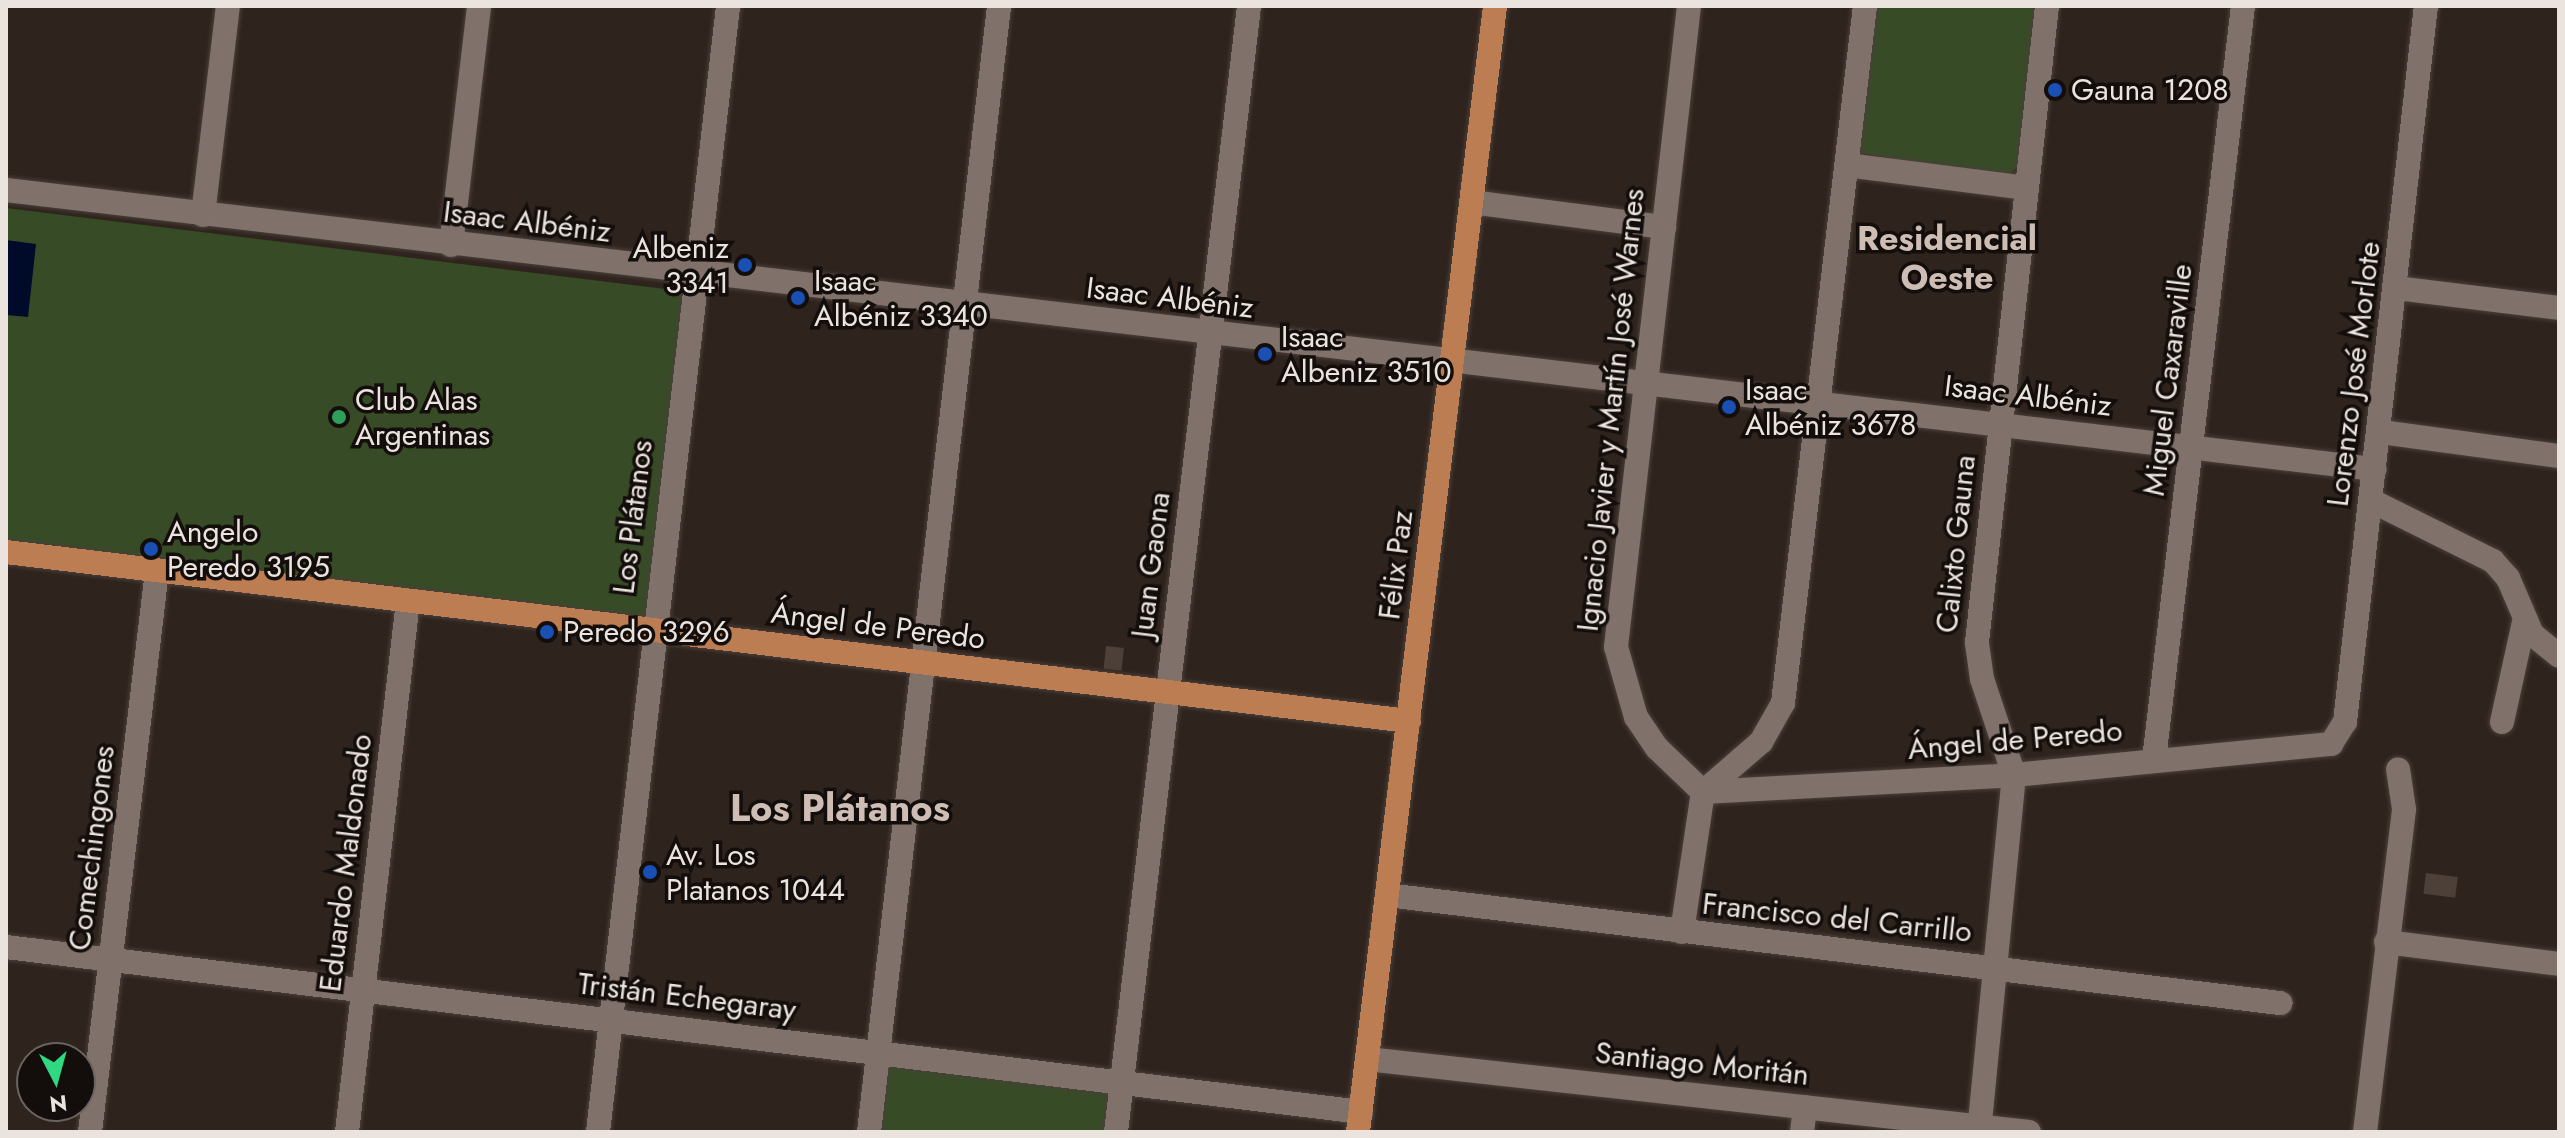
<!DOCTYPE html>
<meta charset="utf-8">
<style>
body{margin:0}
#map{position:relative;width:2565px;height:1138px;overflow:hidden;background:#2f231d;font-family:Jost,sans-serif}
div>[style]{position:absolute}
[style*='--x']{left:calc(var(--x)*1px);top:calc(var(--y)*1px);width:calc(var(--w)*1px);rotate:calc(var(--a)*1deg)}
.green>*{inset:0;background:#374c26;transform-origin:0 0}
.water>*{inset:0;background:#000a29}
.building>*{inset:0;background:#4c4038;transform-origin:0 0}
.roads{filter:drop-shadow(0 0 2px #4a403b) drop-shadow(0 0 2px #4a403b)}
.minor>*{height:24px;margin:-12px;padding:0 12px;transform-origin:12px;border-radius:12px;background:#80726a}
.major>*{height:24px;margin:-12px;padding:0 12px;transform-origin:12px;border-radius:12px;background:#bd7d52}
.dots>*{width:22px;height:22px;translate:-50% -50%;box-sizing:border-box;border:4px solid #130e0b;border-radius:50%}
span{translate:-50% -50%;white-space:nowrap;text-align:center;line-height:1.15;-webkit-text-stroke:7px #130e0b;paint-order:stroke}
.poi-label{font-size:30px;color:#ebe3de}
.left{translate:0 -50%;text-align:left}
.right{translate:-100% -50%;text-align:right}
.street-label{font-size:30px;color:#ebe3de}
.quarter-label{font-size:34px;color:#cdbdb5;font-weight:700}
.district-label{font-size:38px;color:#cdbdb5;font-weight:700}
.frame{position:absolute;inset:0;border:8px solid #ebe3de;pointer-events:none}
.north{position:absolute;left:16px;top:1042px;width:80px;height:80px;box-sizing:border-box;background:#130e0b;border:2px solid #69635f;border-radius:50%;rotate:174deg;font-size:22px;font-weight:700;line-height:32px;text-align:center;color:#ebe3de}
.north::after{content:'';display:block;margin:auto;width:28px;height:36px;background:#31d882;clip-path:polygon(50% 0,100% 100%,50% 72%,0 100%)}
</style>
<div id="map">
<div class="green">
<i style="clip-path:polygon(1872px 6px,2038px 6px,2020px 164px,2012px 172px,2001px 177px,1861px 153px,1856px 138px)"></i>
<i style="left:6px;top:208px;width:687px;height:334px;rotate:7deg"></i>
<i style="clip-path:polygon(885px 1063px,1109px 1088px,1104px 1132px,877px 1132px)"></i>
</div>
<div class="water">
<i style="clip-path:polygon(6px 240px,36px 244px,28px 317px,6px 315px)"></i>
</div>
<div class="building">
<i style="left:1106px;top:646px;width:18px;height:23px;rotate:6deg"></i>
<i style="left:2426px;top:873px;width:32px;height:21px;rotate:7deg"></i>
</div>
<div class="roads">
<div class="minor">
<i style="--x:1689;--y:6;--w:645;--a:96.5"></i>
<i style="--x:1616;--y:647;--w:73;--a:74.1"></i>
<i style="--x:1636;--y:717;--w:37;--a:56"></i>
<i style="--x:1657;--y:748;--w:64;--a:43.7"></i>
<i style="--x:1847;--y:165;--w:181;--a:7.3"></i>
<i style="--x:6;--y:190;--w:2385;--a:6.72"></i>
<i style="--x:1471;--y:202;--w:195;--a:7.4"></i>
<i style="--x:203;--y:215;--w:210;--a:-83.2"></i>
<i style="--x:451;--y:245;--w:241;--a:-83.3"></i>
<i style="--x:2397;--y:288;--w:163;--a:7"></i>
<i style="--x:2381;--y:432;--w:180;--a:7.7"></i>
<i style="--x:2372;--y:501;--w:135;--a:26.4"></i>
<i style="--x:2493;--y:561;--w:23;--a:49"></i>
<i style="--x:2508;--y:578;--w:61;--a:66.8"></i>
<i style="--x:2532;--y:634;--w:35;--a:39"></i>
<i style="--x:2502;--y:722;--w:102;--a:-77.6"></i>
<i style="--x:2154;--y:760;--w:759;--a:-83.27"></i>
<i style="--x:1703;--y:792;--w:311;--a:-3.1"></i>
<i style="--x:2014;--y:775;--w:319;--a:-5.6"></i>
<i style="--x:2331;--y:744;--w:26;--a:-58"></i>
<i style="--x:2345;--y:722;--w:721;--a:-83.55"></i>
<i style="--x:1387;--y:895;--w:900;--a:6.9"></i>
<i style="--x:1682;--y:932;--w:142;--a:-81.5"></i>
<i style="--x:1703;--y:792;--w:77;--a:-40.8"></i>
<i style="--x:1761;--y:742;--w:45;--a:-60.6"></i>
<i style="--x:1783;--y:703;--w:702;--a:-83.29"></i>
<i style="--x:2386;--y:942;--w:174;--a:7.2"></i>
<i style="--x:6;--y:947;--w:1365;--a:6.94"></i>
<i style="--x:1367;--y:1059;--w:666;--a:6.29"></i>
<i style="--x:90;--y:1132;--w:565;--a:-83.19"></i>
<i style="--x:347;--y:1132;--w:534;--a:-83.45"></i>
<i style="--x:598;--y:1132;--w:1133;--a:-83.41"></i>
<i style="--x:869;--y:1132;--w:1133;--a:-83.41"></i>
<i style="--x:1116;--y:1132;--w:1134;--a:-83.26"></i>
<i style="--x:1802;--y:1132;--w:25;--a:-83"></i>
<i style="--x:1979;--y:1132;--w:359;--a:-84.4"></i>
<i style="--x:2014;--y:775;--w:101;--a:-108.4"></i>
<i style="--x:1982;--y:679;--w:37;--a:-98"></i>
<i style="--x:1977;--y:642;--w:640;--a:-83.72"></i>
<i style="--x:2365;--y:1132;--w:325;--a:-83.1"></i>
<i style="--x:2404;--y:809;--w:40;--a:-98.5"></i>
</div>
<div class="major">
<i style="--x:6;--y:552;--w:1413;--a:6.87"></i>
<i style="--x:1358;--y:1132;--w:1134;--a:-83.06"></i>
</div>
</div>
<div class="dots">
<i style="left:2055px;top:90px;background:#1a4fb4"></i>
<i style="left:745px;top:265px;background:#1a4fb4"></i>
<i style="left:798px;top:298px;background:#1a4fb4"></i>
<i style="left:1265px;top:354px;background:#1a4fb4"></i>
<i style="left:1729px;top:407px;background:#1a4fb4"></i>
<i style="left:339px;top:417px;background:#2e9e5b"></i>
<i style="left:151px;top:549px;background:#1a4fb4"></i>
<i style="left:547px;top:632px;background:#1a4fb4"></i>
<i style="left:650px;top:872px;background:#1a4fb4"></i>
</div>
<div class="poi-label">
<span class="left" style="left:2071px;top:90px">Gauna 1208</span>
<span class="right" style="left:729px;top:265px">Albeniz<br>3341</span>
<span class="left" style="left:814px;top:298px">Isaac<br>Albéniz 3340</span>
<span class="left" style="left:1281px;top:354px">Isaac<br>Albeniz 3510</span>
<span class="left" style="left:1745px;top:407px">Isaac<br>Albéniz 3678</span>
<span class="left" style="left:355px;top:417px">Club Alas<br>Argentinas</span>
<span class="left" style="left:167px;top:549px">Angelo<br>Peredo 3195</span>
<span class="left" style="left:563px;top:632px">Peredo 3296</span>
<span class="left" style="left:666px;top:872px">Av. Los<br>Platanos 1044</span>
</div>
<div class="street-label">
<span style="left:527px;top:222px;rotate:7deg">Isaac Albéniz</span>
<span style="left:1170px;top:298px;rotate:7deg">Isaac Albéniz</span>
<span style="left:2354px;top:374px;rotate:-83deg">Lorenzo José Morlote</span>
<span style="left:2168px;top:380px;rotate:-83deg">Miguel Caxaraville</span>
<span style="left:2028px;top:396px;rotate:7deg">Isaac Albéniz</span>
<span style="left:1611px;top:410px;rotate:-84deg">Ignacio Javier y Martín José Warnes</span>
<span style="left:633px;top:517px;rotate:-83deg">Los Plátanos</span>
<span style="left:1956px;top:544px;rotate:-84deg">Calixto Gauna</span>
<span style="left:1151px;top:565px;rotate:-83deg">Juan Gaona</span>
<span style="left:1396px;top:565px;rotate:-83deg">Félix Paz</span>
<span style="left:878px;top:626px;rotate:7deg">Ángel de Peredo</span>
<span style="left:2015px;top:740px;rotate:-5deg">Ángel de Peredo</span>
<span style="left:92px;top:848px;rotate:-83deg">Comechingones</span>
<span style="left:346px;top:863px;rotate:-83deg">Eduardo Maldonado</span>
<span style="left:1837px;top:918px;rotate:6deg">Francisco del Carrillo</span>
<span style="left:687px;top:997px;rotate:7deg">Tristán Echegaray</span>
<span style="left:1702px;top:1064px;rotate:6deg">Santiago Moritán</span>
</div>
<div class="quarter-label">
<span style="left:1947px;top:258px">Residencial<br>Oeste</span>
</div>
<div class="district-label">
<span style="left:840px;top:808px">Los Plátanos</span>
</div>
<div class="frame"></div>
<div class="north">N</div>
</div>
